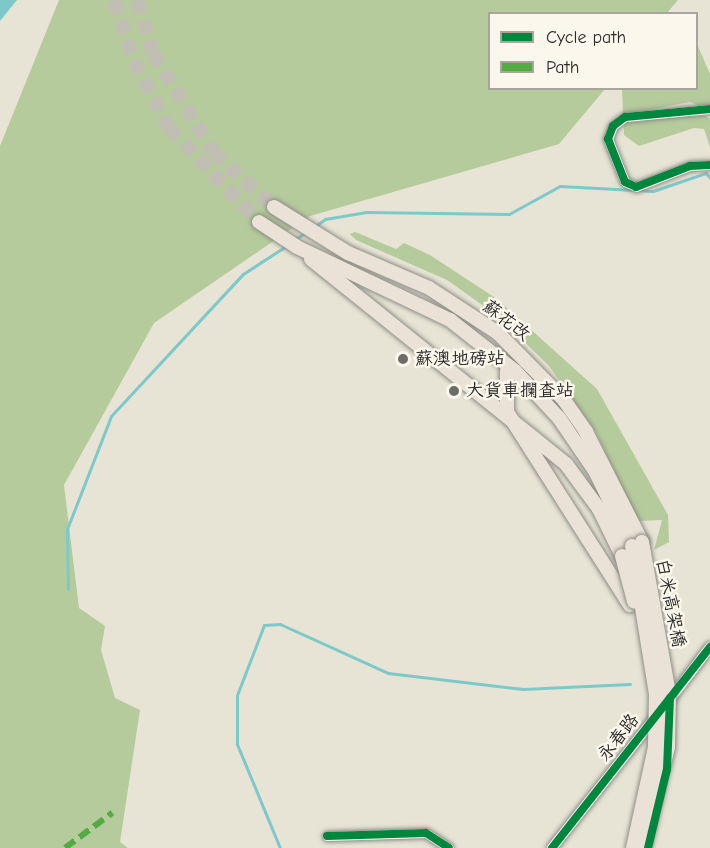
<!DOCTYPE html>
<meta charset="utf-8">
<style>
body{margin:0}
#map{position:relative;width:710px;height:848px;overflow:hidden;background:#e7e4d5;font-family:"Comic Neue","LXGW WenKai TC",sans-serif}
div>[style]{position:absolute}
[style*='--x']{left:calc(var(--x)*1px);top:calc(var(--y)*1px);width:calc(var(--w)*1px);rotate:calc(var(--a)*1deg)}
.forest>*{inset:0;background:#b5cb9c}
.water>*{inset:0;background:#7dc9ca}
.stream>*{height:3px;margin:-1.5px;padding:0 1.5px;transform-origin:1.5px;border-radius:1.5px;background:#7dc9ca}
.primary-tunnel>*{height:14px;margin-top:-7px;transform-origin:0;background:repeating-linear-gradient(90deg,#c1bfb3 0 14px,transparent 0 21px)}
.roads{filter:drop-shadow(0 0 2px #8e8d86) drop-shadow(0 0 2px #8e8d86)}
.minor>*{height:9px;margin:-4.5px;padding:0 4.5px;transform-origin:4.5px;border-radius:4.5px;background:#fbfbf9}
.tertiary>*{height:10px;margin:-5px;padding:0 5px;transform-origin:5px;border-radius:5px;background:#fbfbf9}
.primary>*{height:14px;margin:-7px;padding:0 7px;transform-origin:7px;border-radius:7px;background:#eae2d7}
.bridges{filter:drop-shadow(0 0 2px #8e8d86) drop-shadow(0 0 2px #8e8d86)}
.primary-bridge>*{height:14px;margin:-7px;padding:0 7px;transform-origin:7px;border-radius:7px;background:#eae2d7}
.quiet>*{height:6px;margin-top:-3px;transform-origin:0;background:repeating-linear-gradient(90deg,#54ab44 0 12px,transparent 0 18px)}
.cycleway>*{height:8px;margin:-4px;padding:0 4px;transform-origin:4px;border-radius:4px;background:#00873e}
.dots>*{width:16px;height:16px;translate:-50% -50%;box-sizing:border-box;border:3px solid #fbf7ec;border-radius:50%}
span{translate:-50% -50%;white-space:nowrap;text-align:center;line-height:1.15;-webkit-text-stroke:5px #fbf7ec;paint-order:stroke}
.street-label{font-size:18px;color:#2b2b2b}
.poi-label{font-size:18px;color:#2b2b2b}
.left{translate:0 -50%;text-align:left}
.legend{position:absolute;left:488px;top:12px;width:210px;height:78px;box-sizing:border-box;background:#fbf7ec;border:2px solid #a8a59f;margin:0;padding:8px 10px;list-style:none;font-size:18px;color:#2b2b2b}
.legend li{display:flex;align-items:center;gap:12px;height:30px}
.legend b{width:30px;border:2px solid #a8a59f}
</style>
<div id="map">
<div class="forest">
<i style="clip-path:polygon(59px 0,678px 0,667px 13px,490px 14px,490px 88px,605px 89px,559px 144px,310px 216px,154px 323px,64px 485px,79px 608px,105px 626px,101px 650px,115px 698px,140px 710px,120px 842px,128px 848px,0 848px,0 146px)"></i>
<i style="clip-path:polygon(697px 44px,710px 74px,710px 111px,690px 102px,638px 112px,704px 115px,710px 119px,710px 147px,704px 129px,694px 128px,639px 146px,624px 135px,622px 89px,696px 88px)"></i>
<i style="clip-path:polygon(355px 232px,396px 249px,404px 243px,430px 255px,497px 299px,597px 389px,668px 515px,669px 542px,654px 550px,662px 520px,638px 521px,595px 431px,549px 366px,499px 317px,447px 280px,356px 240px,350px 234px)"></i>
</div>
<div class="water">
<i style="clip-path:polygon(0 0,17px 0,0 21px)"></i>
</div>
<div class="stream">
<i style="--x:314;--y:227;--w:14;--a:-36"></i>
<i style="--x:325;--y:219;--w:42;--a:-9.7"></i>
<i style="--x:366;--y:212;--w:143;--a:0.8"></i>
<i style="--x:509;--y:214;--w:58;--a:-28.8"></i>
<i style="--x:560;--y:186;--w:93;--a:3.1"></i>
<i style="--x:653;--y:191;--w:56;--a:-18.8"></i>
<i style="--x:706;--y:173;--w:6;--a:51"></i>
<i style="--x:294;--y:240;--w:14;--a:-34"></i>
<i style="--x:68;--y:589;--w:60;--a:-91"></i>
<i style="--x:67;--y:529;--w:121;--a:-68.7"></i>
<i style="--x:111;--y:416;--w:194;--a:-47.1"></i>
<i style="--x:243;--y:274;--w:51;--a:-33.1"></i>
<i style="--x:280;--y:848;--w:113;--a:-112.5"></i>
<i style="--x:237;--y:744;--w:49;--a:-90"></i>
<i style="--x:237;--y:695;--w:75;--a:-68.9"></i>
<i style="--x:264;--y:625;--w:16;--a:-4"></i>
<i style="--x:280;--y:624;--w:119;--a:24.4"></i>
<i style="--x:388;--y:673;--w:136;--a:6.8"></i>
<i style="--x:523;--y:689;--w:107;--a:-2.7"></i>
</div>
<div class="primary-tunnel">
<i style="--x:114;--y:0;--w:64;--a:71.8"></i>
<i style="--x:134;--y:61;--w:76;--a:62.4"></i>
<i style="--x:169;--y:128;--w:130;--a:46.2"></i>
<i style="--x:137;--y:0;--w:55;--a:73.2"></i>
<i style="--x:153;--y:53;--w:116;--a:58.8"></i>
<i style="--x:213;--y:152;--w:82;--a:42"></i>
</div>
<div class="roads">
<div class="minor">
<i style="--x:710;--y:109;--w:85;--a:174.6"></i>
<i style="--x:625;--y:117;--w:15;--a:143"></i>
<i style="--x:613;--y:126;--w:14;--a:111"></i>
<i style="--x:608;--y:139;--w:46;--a:68.4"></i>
<i style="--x:625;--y:182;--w:12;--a:24"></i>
<i style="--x:636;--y:187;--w:58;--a:-21.3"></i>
<i style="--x:690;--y:166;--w:20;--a:-3"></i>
<i style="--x:327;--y:836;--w:99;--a:-1.7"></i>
<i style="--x:426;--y:833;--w:27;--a:33"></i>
</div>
<div class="tertiary">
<i style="--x:668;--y:702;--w:69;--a:-52.6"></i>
<i style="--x:552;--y:848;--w:171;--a:-51.7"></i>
</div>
<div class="primary">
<i style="--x:274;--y:207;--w:87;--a:31.9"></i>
<i style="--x:348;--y:253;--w:88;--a:23.4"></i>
<i style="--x:429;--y:288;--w:82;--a:33.1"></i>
<i style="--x:498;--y:333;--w:94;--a:45.4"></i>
<i style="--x:564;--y:400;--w:39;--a:55"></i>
<i style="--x:586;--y:432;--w:123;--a:63"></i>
<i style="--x:259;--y:222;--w:45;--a:33.3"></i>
<i style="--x:297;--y:247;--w:170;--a:25.5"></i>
<i style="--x:450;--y:320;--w:83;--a:38.1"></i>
<i style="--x:515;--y:371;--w:64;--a:46.9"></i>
<i style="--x:559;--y:418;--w:64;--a:55.8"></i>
<i style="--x:595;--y:471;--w:84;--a:63.7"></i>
<i style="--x:311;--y:259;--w:327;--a:38.8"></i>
<i style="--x:566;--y:464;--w:56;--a:53.7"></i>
<i style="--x:599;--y:509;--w:52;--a:63.9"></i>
<i style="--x:507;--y:371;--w:41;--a:90"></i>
<i style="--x:507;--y:412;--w:229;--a:57.5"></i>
</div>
</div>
<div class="bridges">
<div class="primary-bridge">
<i style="--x:642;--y:542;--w:153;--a:79.9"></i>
<i style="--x:669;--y:693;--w:54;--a:91.1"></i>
<i style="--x:668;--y:747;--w:104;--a:103.4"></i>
<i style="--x:632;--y:546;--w:150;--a:80.8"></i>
<i style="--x:656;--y:694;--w:53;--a:91.1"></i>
<i style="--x:655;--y:747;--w:103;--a:102.3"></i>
<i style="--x:622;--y:556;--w:47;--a:75.1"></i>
</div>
</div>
<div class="quiet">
<i style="--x:65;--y:848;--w:59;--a:-36.7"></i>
</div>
<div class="cycleway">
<i style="--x:710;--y:109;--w:85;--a:174.6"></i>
<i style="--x:625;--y:117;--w:15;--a:143"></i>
<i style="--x:613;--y:126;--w:14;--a:111"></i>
<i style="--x:608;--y:139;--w:46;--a:68.4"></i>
<i style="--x:625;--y:182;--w:12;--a:24"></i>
<i style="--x:636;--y:187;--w:58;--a:-21.3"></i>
<i style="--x:690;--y:166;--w:20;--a:-3"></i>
<i style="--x:327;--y:836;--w:99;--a:-1.7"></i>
<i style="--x:426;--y:833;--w:27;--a:33"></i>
<i style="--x:552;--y:848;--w:256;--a:-51.8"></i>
<i style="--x:648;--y:848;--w:81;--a:-76.5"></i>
<i style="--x:667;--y:769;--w:71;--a:-87.6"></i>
</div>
<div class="dots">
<i style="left:403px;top:359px;background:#6d6c66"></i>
<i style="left:454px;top:391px;background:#6d6c66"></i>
</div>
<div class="street-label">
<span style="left:506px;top:321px;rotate:38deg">蘇花改</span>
<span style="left:670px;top:603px;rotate:79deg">白米高架橋</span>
<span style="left:619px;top:738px;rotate:-52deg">永春路</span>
</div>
<div class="poi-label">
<span class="left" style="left:415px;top:359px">蘇澳地磅站</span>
<span class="left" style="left:466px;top:391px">大貨車攔查站</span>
</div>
<ul class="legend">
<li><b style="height:8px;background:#00873e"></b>Cycle path</li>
<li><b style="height:8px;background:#54ab44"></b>Path</li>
</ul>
</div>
